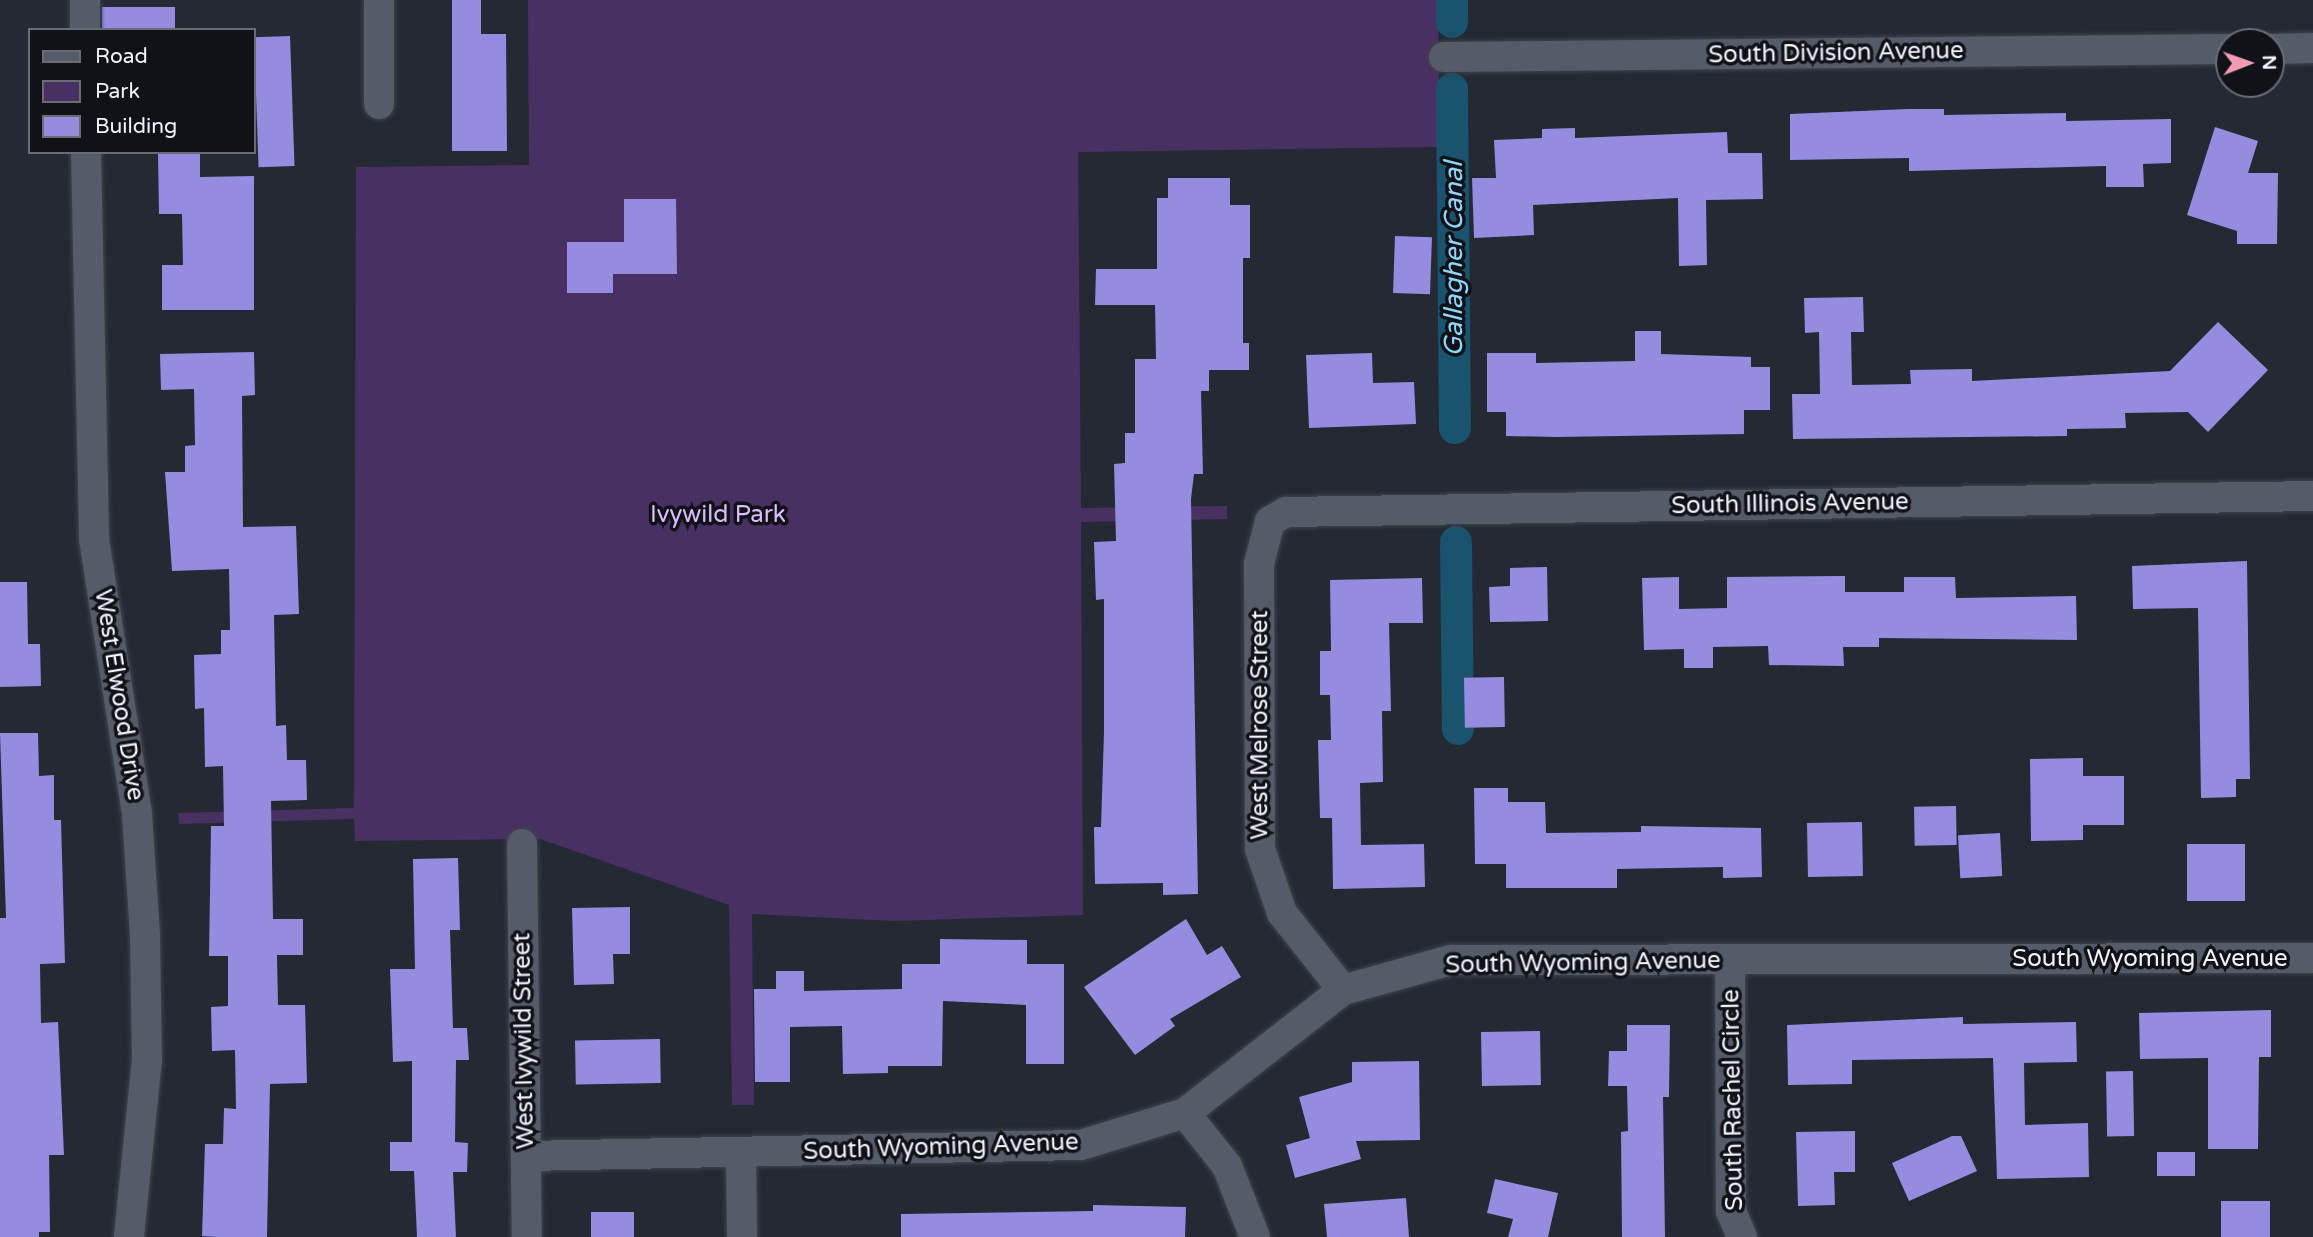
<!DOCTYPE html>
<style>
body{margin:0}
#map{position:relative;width:2313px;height:1237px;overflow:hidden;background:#242934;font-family:"Varela Round",sans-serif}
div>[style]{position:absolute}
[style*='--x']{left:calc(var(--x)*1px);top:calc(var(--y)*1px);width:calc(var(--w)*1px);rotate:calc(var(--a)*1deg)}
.green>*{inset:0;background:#493062}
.canal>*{height:32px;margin:-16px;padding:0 16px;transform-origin:16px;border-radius:16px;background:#1a536d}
.building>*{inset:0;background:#958cdf;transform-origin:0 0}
.roads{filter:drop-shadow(0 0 2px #40434d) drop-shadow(0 0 2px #40434d)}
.minor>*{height:30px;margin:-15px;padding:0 15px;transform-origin:15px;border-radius:15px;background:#565b69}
span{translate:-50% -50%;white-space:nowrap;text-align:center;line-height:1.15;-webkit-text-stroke:7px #101217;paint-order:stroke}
.street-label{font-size:24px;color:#f1f4fc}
.park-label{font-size:24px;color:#dabdfb}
.water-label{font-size:26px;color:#8dd6fc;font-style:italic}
.legend{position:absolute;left:28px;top:28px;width:228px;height:126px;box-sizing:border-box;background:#101217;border:2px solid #6a6c73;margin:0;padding:9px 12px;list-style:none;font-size:21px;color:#f1f4fc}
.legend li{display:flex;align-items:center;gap:14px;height:35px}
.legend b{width:35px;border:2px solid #6a6c73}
.north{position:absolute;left:2215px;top:28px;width:70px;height:70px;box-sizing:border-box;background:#101217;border:2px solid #6a6c73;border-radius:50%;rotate:89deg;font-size:19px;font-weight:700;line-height:28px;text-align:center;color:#f1f4fc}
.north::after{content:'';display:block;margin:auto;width:24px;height:32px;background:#f19ab3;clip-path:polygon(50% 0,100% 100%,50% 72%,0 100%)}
</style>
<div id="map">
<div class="green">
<i style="clip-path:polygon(528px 0,1438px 0,1440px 147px,1078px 152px,1081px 508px,1227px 506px,1227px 519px,1081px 522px,1083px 915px,894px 921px,752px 914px,754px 1105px,732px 1105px,729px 905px,540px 839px,355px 841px,354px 819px,179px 824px,178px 813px,354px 808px,356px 167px,529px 165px)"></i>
</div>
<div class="canal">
<i style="--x:1452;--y:0;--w:22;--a:90"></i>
<i style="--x:1452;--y:89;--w:339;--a:89.5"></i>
<i style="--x:1456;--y:542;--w:187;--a:89.4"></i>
</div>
<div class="building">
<i style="clip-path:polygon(452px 0,481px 0,481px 34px,506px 34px,507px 151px,452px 151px)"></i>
<i style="left:175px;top:7px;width:23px;height:73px;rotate:90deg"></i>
<i style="left:290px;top:36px;width:130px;height:36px;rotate:88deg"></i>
<i style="clip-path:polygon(1908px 109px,1944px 109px,1944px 115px,2066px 113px,2066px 121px,2171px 119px,2171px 163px,2143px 164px,2144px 187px,2106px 187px,2106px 166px,1909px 171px,1909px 158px,1790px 160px,1790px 114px)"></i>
<i style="clip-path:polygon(2215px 127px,2258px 141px,2248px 173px,2278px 173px,2277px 244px,2237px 244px,2237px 231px,2187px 215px)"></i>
<i style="clip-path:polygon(1575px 128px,1575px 138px,1727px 132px,1728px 153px,1762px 153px,1763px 199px,1706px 200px,1707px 265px,1679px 266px,1678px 198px,1533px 205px,1534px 235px,1474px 238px,1472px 178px,1496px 178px,1494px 140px,1542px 138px,1542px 129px)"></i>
<i style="clip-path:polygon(158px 152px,200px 152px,200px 177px,254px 176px,254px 310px,162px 310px,162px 265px,183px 265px,182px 214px,159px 214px)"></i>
<i style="clip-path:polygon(1168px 178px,1230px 178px,1230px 205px,1250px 205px,1250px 258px,1243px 258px,1243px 343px,1249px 343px,1249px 370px,1209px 370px,1209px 391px,1201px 391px,1203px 474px,1194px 474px,1191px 499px,1198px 894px,1163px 895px,1163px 883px,1095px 884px,1094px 827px,1101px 827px,1104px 732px,1104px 599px,1096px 600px,1094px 542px,1116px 541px,1114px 464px,1125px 463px,1125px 433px,1135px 433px,1135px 359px,1156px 359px,1155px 305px,1095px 305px,1096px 269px,1157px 269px,1157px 198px,1168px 198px)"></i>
<i style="clip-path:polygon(624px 199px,676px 199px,677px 274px,613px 274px,613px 293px,567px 293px,567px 242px,624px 242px)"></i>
<i style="left:1395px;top:236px;width:37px;height:57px;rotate:2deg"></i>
<i style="clip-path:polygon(1863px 297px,1864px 332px,1851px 332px,1852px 385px,1911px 384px,1910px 370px,1972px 369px,1972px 381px,2170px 371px,2218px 322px,2268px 370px,2208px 432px,2188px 412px,2125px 413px,2126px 428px,2067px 429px,2067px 436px,1793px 439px,1792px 394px,1820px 394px,1819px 332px,1805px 333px,1804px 298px)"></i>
<i style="clip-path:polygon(1635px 331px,1661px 331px,1661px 354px,1751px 357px,1751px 367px,1770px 367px,1770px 410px,1744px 410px,1744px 434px,1557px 437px,1506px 436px,1506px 412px,1487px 412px,1487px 353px,1536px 353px,1536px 363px,1635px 361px)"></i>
<i style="clip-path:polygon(254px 352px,255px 395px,242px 396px,243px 527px,296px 526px,299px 614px,274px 615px,276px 726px,286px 725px,287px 760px,306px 760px,307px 800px,271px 801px,273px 919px,303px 919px,303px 955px,277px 955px,278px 1005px,305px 1005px,307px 1083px,270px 1084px,267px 1237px,217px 1237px,202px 1236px,205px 1144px,223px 1144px,224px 1108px,236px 1109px,235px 1050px,212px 1051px,211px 1007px,228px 1006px,228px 956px,209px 956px,211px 826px,224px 826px,223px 766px,205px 767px,204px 708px,195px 709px,194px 655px,221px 654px,221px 630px,230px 630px,229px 569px,172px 571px,165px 472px,185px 472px,185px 446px,195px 445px,194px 389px,161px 390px,160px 354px)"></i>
<i style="clip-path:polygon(1372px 353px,1373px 383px,1414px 382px,1416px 424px,1309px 428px,1306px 355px)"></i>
<i style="clip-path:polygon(2247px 561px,2250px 779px,2236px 779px,2236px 797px,2201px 798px,2198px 608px,2133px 609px,2132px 566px)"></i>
<i style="clip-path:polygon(1547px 567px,1548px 621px,1490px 622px,1489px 587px,1510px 586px,1510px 568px)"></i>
<i style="clip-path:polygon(1845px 576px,1845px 592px,1904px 592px,1904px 577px,1955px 577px,1956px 598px,2076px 596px,2077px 640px,1879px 638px,1879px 647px,1843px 647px,1844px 666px,1769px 665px,1768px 646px,1713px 647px,1713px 668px,1684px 668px,1684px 649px,1644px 650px,1642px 578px,1679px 577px,1679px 609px,1727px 608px,1727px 577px)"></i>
<i style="clip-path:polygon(1422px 578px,1423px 623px,1389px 623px,1391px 711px,1382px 711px,1383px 782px,1360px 783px,1361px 845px,1424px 844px,1425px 887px,1333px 889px,1332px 818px,1320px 818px,1318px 740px,1331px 740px,1330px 695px,1320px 695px,1320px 651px,1331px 651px,1330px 580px)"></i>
<i style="clip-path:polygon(0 582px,27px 582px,28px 644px,40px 644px,41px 686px,0 687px)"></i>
<i style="left:1504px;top:677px;width:50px;height:40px;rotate:89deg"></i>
<i style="clip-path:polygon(0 733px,38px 733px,39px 776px,54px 775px,54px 820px,61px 820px,65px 963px,40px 964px,41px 1023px,58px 1022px,64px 1155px,49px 1155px,50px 1232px,39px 1232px,39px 1237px,0 1237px,0 918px,6px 918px)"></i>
<i style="clip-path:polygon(2083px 758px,2083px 776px,2124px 776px,2124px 825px,2083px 825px,2083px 840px,2031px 841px,2030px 759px)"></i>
<i style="clip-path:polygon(1474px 788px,1508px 788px,1508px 802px,1545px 802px,1546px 833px,1641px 832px,1641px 826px,1761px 828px,1762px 877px,1723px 878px,1723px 867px,1617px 869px,1617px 888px,1506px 888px,1506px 864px,1475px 864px)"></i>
<i style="left:1956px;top:806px;width:39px;height:42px;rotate:89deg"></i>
<i style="left:1862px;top:822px;width:54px;height:55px;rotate:89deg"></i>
<i style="left:2000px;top:833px;width:43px;height:42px;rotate:87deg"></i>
<i style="left:2187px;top:844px;width:58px;height:57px"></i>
<i style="clip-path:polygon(458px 858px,460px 930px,450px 930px,453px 1028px,467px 1028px,469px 1060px,456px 1060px,455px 1142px,468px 1143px,467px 1172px,453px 1172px,456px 1237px,417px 1237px,414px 1171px,390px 1171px,390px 1142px,412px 1142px,412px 1061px,393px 1062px,390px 969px,415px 969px,413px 859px)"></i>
<i style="clip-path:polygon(630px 907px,630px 954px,613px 954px,614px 984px,574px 985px,572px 908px)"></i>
<i style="clip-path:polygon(1186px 919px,1207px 955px,1222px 946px,1241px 977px,1170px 1019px,1175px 1026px,1135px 1055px,1084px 987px)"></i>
<i style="clip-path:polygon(940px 939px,1027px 940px,1027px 964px,1064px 964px,1064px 1064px,1026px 1064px,1026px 1005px,943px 1001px,942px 1066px,888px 1066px,888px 1073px,843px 1074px,842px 1026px,790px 1027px,790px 1082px,755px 1082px,754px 989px,776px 989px,776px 971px,804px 971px,804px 991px,902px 989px,902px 964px,940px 964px)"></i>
<i style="clip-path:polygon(2271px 1010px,2271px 1057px,2259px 1057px,2258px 1149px,2208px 1149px,2208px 1058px,2140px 1059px,2139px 1013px)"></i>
<i style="clip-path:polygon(1963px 1017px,1963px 1024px,2076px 1022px,2077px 1062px,2024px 1063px,2025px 1125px,2088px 1123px,2089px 1177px,1997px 1179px,1993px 1058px,1852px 1060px,1852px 1084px,1788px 1085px,1787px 1025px)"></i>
<i style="clip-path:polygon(1627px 1025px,1670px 1025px,1669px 1097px,1663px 1097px,1665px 1237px,1622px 1237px,1621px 1132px,1628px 1131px,1627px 1086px,1608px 1086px,1609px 1051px,1627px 1051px)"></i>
<i style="left:1540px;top:1031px;width:54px;height:59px;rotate:89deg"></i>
<i style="left:660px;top:1039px;width:44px;height:85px;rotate:89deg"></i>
<i style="clip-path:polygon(1419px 1061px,1420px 1140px,1356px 1141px,1361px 1159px,1295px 1178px,1286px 1145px,1310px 1138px,1299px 1097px,1352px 1082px,1352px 1062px)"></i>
<i style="left:2133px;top:1071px;width:65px;height:27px;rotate:89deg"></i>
<i style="clip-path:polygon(1855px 1131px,1855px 1172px,1834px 1172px,1835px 1205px,1798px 1206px,1796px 1132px)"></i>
<i style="clip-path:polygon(1952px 1136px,1961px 1136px,1977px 1171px,1909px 1201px,1892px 1163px)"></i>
<i style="left:2157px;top:1152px;width:38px;height:24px"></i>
<i style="clip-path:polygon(1495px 1179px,1558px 1193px,1548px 1237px,1508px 1237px,1513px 1219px,1487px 1213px)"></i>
<i style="clip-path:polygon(1406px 1198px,1409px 1237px,1327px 1237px,1324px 1204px)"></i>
<i style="left:2270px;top:1201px;width:36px;height:49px;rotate:90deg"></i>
<i style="clip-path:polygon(1093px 1205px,1186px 1207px,1185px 1237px,901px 1237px,901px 1214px,1093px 1211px)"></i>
<i style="left:634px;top:1212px;width:25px;height:43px;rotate:90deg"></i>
</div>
<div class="roads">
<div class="minor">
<i style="--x:85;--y:0;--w:30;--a:90"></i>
<i style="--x:379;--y:0;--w:104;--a:90"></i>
<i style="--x:2271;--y:49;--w:42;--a:-1.4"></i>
<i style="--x:1444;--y:57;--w:785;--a:-0.58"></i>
<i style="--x:86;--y:152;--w:387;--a:88.8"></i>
<i style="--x:94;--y:539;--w:278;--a:81.1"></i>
<i style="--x:137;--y:814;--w:122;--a:86.2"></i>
<i style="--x:145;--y:936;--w:123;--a:89.1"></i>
<i style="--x:147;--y:1059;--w:179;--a:95.8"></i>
<i style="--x:522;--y:844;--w:393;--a:89.3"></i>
<i style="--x:1730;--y:962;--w:249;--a:89.8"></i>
<i style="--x:1731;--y:1211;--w:28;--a:67"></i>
<i style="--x:1343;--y:990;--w:98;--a:-128.4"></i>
<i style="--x:1282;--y:913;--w:68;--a:-109"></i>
<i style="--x:1260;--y:849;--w:285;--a:-90.2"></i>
<i style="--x:1259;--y:564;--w:44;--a:-75.7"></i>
<i style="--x:1270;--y:521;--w:18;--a:-29"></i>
<i style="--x:1286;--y:512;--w:1027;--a:-0.89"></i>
<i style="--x:1185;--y:1113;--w:68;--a:51.6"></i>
<i style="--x:1227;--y:1166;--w:76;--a:68.5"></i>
<i style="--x:741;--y:1153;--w:84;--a:89.3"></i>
<i style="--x:526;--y:1156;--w:555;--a:-1.14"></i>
<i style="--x:1081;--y:1145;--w:109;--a:-17.1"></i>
<i style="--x:1185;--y:1113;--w:200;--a:-37.9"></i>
<i style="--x:1343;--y:990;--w:112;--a:-15.5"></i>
<i style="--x:1451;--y:960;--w:862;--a:-0.13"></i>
</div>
</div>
<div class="street-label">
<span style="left:1836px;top:53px;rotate:-1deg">South Division Avenue</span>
<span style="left:1790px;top:504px;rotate:-1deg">South Illinois Avenue</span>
<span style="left:119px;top:695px;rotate:81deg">West Elwood Drive</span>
<span style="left:1260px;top:725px;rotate:-90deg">West Melrose Street</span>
<span style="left:2150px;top:959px">South Wyoming Avenue</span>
<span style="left:1583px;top:963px;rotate:-1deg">South Wyoming Avenue</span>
<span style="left:524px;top:1041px;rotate:-91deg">West Ivywild Street</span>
<span style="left:1733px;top:1100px;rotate:-91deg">South Rachel Circle</span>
<span style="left:941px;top:1147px;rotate:-2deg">South Wyoming Avenue</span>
</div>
<div class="park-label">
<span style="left:718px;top:515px">Ivywild Park</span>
</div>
<div class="water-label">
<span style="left:1454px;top:259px;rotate:-90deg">Gallagher Canal</span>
</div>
<ul class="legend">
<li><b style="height:9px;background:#565b69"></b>Road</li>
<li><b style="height:19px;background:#493062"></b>Park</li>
<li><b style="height:19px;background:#958cdf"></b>Building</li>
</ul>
<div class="north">N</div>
</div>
